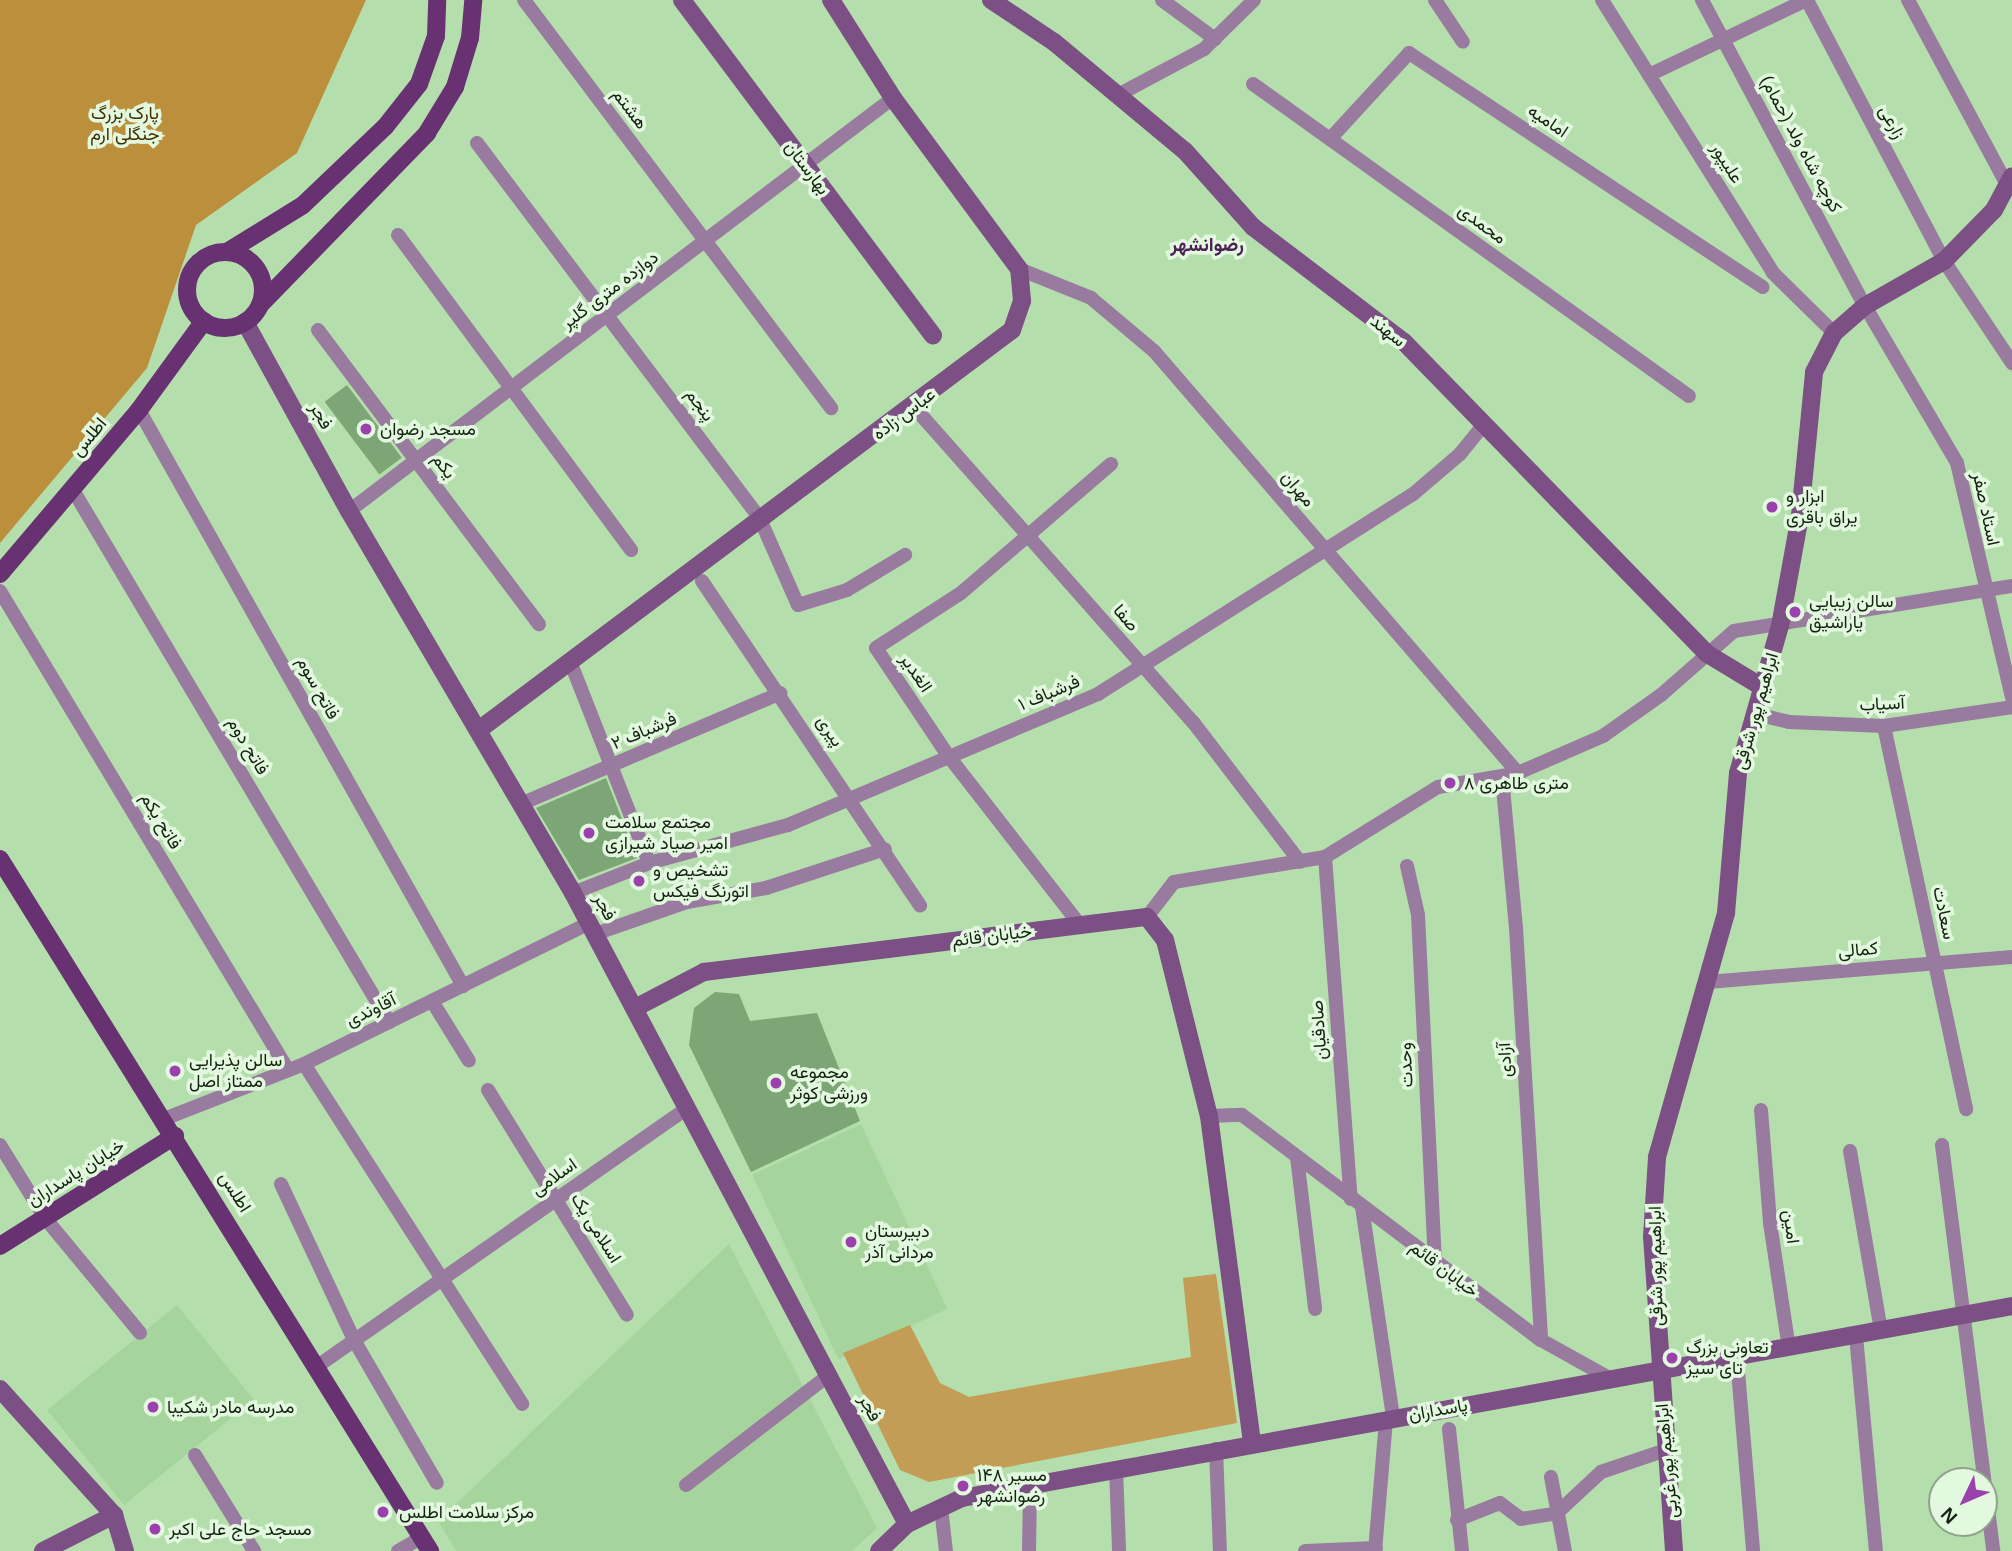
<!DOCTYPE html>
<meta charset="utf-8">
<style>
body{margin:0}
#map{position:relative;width:2012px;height:1551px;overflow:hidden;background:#b4dfac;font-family:Arial,Vazirmatn,sans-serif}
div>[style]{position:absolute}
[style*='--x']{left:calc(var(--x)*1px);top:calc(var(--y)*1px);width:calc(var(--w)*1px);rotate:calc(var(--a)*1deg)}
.built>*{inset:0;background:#a5d49c;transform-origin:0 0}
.green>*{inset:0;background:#c39c56}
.forest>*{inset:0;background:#bb8f3c}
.building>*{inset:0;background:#7da676;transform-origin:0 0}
.street>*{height:14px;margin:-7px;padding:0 7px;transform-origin:7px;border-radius:7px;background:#997b9f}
.secondary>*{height:18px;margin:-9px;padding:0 9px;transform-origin:9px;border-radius:9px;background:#7c5085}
.primary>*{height:18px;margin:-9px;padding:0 9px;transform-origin:9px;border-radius:9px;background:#673172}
.primary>.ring{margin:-9px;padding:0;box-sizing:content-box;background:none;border:18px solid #673172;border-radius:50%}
.dots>*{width:19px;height:19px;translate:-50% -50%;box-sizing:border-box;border:4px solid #e3f9df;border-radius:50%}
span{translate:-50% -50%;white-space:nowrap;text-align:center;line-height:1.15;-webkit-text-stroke:7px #e3f9df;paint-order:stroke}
.street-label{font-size:18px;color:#132310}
.park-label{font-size:18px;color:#442e00}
.poi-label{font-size:18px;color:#132310}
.left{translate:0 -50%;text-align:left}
.neighbourhood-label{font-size:19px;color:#4c2155;font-weight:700}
.north{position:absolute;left:1928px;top:1467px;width:70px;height:70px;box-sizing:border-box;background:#e3f9df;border:2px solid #90a38c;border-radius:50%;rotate:226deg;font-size:19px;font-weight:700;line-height:28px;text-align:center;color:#132310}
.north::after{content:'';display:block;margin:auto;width:24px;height:32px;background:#9b41ad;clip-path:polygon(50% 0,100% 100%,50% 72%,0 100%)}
</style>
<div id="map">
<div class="built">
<i style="left:861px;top:1124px;width:204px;height:120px;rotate:65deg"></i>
<i style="clip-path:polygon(729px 1244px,877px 1528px,852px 1551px,456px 1551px,438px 1521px)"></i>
<i style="left:177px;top:1305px;width:122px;height:167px;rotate:51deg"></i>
</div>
<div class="green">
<i style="clip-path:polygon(1216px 1274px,1237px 1423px,929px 1482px,900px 1470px,843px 1353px,910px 1325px,940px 1383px,969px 1397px,1191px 1357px,1183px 1278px)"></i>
</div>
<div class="forest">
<i style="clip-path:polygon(0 0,366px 0,297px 153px,196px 225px,147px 368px,0 543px)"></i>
</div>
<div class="building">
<i style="left:347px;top:385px;width:91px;height:28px;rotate:53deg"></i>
<i style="clip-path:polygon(606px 778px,637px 858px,579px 880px,536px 808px)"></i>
<i style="clip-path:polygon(715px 992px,739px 994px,750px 1021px,817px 1013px,860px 1121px,751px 1172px,689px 1045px,694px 1008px)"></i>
</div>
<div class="street">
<i style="--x:524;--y:0;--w:511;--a:53.04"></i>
<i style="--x:1162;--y:0;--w:66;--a:36.3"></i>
<i style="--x:1435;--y:0;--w:50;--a:56.3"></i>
<i style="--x:1602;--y:0;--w:322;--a:57.9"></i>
<i style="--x:1773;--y:273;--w:86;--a:44.5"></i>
<i style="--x:1702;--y:0;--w:347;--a:62"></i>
<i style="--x:1865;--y:306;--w:182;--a:59.6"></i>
<i style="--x:1957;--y:463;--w:241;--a:76.8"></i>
<i style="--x:1807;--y:0;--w:295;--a:62.3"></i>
<i style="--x:1944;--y:261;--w:123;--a:56.3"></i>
<i style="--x:1908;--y:0;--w:210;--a:61.8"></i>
<i style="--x:1649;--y:75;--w:174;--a:-25.5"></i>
<i style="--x:1253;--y:84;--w:536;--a:35.59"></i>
<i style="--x:1118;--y:95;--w:98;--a:-28.1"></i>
<i style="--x:1204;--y:49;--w:70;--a:-44.4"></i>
<i style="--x:1330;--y:139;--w:117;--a:-47.4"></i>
<i style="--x:1409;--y:53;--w:424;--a:33.5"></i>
<i style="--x:477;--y:143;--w:471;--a:53"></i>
<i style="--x:760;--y:519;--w:94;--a:66.2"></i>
<i style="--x:798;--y:605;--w:51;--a:-17"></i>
<i style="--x:847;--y:590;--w:68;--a:-31.1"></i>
<i style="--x:398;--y:235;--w:392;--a:53.5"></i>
<i style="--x:1019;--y:269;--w:78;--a:21.9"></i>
<i style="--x:1091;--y:298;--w:82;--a:40.1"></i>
<i style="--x:1154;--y:351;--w:557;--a:49.22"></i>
<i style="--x:318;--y:330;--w:368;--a:53.1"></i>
<i style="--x:914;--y:407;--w:421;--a:48.5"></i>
<i style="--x:1193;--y:722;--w:176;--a:52.6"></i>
<i style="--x:139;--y:410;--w:661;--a:60.64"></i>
<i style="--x:73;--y:490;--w:619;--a:59.29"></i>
<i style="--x:349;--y:511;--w:683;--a:-37.21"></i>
<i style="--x:702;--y:581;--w:391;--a:56.1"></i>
<i style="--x:0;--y:591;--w:559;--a:58.98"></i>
<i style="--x:570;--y:661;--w:217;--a:68.6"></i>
<i style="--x:1755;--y:714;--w:35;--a:13"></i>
<i style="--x:1789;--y:722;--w:95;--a:2.4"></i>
<i style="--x:1884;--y:726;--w:129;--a:-8.4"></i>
<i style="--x:1884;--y:726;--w:392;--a:77.9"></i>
<i style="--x:1502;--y:777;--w:152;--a:84.7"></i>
<i style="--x:1516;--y:928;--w:413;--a:86.5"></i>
<i style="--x:523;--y:803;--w:280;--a:-23.1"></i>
<i style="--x:1325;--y:857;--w:343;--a:85.7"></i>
<i style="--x:1407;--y:866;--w:50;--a:77.3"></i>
<i style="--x:1418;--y:915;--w:348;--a:87.2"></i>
<i style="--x:573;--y:893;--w:82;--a:-21.5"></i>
<i style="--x:649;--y:863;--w:144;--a:-15.3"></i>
<i style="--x:788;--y:825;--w:337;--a:-22.9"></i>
<i style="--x:1098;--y:694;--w:372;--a:-32.4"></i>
<i style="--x:1412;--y:495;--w:63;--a:-40.5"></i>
<i style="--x:1460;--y:454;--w:38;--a:-51"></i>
<i style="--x:1147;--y:917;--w:44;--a:-52.4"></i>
<i style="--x:1174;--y:882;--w:153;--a:-9.4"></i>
<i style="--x:1325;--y:857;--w:133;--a:-31.8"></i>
<i style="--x:1438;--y:787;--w:81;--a:-9.9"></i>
<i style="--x:1518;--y:773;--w:93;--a:-23.5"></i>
<i style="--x:1603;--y:736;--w:71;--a:-35.3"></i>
<i style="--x:1661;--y:695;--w:97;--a:-41.2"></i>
<i style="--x:1734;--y:631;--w:282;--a:-9.2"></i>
<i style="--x:1080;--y:925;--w:213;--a:-127.9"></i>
<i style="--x:949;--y:757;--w:131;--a:-123.8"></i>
<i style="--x:876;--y:648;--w:101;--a:-32.9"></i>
<i style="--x:961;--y:593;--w:198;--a:-40.7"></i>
<i style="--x:595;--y:934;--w:97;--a:-19.2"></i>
<i style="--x:687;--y:902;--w:80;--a:-10"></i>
<i style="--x:766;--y:888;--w:125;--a:-18.1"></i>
<i style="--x:1708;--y:982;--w:305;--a:-4.7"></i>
<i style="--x:432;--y:1001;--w:70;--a:58.3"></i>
<i style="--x:304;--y:1064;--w:404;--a:57.3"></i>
<i style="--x:488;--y:1090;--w:264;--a:58.3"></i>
<i style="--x:1761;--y:1110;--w:113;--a:85.4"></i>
<i style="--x:1770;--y:1223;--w:127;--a:81.4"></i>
<i style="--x:1209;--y:1116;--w:33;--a:-2"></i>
<i style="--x:1242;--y:1115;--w:374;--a:37"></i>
<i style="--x:1541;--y:1340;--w:82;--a:29.1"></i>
<i style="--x:164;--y:1119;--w:150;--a:-21.4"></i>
<i style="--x:304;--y:1064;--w:318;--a:-26.3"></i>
<i style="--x:0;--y:1145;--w:86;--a:58.3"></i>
<i style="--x:45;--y:1218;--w:149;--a:50.4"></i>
<i style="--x:1942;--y:1145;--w:409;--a:82.8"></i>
<i style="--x:1850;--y:1151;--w:183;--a:80.2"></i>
<i style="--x:1297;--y:1157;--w:153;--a:83.2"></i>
<i style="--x:281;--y:1184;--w:172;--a:64.9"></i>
<i style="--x:354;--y:1340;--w:165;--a:59.9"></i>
<i style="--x:1362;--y:1207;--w:213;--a:81.6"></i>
<i style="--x:1856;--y:1336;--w:216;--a:84.7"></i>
<i style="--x:1737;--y:1359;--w:193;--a:85.2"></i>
<i style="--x:319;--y:1365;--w:450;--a:-34.9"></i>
<i style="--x:1449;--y:1429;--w:123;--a:83.9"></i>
<i style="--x:1216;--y:1449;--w:102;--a:87.8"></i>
<i style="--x:195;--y:1455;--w:113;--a:58.4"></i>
<i style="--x:1116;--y:1468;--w:83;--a:87.9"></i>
<i style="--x:1551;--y:1477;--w:75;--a:79.3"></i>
<i style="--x:686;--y:1485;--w:180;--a:-37.6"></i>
<i style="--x:941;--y:1508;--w:43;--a:83.4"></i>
<i style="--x:1457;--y:1520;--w:46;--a:-21.6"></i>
<i style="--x:1500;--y:1503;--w:26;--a:37"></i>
<i style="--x:1521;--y:1519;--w:36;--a:-9"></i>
<i style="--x:1557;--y:1513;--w:60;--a:-43"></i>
<i style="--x:1601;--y:1472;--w:69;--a:-18.7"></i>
<i style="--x:398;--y:1551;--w:28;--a:-30"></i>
<i style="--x:1029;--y:1551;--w:66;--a:-89.1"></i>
<i style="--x:1305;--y:1551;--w:71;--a:-2.4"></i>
<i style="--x:1375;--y:1551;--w:132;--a:-85.2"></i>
</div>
<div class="secondary">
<i style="--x:682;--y:0;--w:419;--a:53.2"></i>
<i style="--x:991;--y:0;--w:76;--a:33.7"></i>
<i style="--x:1054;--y:42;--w:170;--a:39.8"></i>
<i style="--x:1185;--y:151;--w:102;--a:48.2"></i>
<i style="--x:1253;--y:227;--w:190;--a:37.3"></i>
<i style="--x:1404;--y:342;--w:434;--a:45.8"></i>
<i style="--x:1706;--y:653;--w:66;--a:31.3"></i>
<i style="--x:245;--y:322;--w:216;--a:61.2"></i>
<i style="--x:349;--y:511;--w:443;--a:59.6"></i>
<i style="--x:573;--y:893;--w:714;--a:62.11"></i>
<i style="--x:480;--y:729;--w:665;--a:-36.87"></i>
<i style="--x:1012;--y:330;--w:31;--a:-71"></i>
<i style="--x:1022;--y:301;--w:32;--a:-95"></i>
<i style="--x:1019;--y:269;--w:212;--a:-126.4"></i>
<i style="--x:893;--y:98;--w:116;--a:-122.3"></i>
<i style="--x:635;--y:1008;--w:78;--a:-27.6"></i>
<i style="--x:704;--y:972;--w:446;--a:-7.1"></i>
<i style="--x:1147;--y:917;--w:29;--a:52"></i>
<i style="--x:1165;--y:940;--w:181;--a:76"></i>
<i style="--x:1209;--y:1116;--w:329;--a:82.5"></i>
<i style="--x:0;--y:1389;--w:170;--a:47.9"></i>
<i style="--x:114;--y:1515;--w:38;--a:73"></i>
<i style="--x:43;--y:1551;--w:80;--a:-26.9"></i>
<i style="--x:879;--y:1551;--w:39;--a:-44"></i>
<i style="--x:907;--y:1524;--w:61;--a:-25.3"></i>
<i style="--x:962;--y:1498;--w:1067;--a:-10.36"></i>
<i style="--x:1674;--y:1551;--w:315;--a:-94"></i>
<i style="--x:1652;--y:1237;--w:80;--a:-86.4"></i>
<i style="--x:1657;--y:1157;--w:254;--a:-74.2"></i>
<i style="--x:1726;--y:913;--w:141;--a:-85.1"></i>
<i style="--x:1738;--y:773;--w:153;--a:-74.1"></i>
<i style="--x:1780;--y:626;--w:112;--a:-79.7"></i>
<i style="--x:1800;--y:516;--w:145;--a:-84.4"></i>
<i style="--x:1814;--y:372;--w:44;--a:-62.9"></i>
<i style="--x:1834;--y:333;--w:41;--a:-41.1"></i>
<i style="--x:1865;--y:306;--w:91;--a:-29.7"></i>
<i style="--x:1944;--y:261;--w:71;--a:-45.6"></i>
<i style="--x:1994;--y:210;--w:38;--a:-62"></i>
</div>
<div class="primary">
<i style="--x:227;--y:252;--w:89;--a:-31.7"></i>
<i style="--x:303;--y:205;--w:113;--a:-43.6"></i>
<i style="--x:385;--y:127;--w:55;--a:-51.7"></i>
<i style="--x:419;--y:84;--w:51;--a:-70.5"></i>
<i style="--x:436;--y:36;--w:36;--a:-88"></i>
<i class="ring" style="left:187px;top:252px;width:58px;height:58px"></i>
<i style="--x:260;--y:305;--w:240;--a:-45.8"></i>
<i style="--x:427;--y:133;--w:54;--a:-58.7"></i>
<i style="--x:455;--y:87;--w:51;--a:-73"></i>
<i style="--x:470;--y:38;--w:38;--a:-85"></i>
<i style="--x:0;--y:574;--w:215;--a:-49.7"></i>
<i style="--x:139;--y:410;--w:110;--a:-53.9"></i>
<i style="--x:0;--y:859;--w:815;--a:58.14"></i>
<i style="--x:0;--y:1246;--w:207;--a:-32.2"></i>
</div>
<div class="dots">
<i style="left:366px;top:429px;background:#9b41ad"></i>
<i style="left:1772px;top:507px;background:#9b41ad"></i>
<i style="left:1795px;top:612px;background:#9b41ad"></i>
<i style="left:1450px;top:783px;background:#9b41ad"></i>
<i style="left:589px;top:833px;background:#9b41ad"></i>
<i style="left:639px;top:881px;background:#9b41ad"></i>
<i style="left:175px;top:1071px;background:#9b41ad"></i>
<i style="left:776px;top:1083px;background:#9b41ad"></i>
<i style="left:851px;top:1242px;background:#9b41ad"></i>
<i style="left:1672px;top:1358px;background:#9b41ad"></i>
<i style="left:153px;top:1407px;background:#9b41ad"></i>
<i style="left:963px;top:1486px;background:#9b41ad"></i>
<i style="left:383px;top:1512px;background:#9b41ad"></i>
<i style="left:155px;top:1529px;background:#9b41ad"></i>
</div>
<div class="street-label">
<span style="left:630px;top:109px;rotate:53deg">هشتم</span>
<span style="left:1548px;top:121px;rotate:34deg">امامیه</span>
<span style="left:1892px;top:122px;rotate:62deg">زارعی</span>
<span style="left:1801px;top:144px;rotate:62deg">کوچه شاه ولد (حمام)</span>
<span style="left:1727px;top:163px;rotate:58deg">علیپور</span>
<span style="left:807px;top:168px;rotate:53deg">بهارستان</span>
<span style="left:1482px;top:224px;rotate:36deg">محمدی</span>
<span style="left:610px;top:290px;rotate:-37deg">دوازده متری گلپر</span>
<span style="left:1388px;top:331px;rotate:39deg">سهند</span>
<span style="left:700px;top:405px;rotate:54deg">پنجم</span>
<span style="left:904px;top:414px;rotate:-37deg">عباس زاده</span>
<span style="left:321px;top:416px;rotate:61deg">فجر</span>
<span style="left:89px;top:437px;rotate:-50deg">اطلس</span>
<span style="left:444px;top:466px;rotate:53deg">یکم</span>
<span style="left:1298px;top:489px;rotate:49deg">مهران</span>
<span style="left:1986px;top:509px;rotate:78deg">استاد صفر</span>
<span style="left:1126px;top:618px;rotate:49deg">صفا</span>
<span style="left:916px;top:673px;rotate:56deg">الغدیر</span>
<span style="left:318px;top:688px;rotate:61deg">فاتح سوم</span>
<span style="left:1049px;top:693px;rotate:-23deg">فرشباف ۱</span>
<span style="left:1882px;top:704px;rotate:-3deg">آسیاب</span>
<span style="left:1756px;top:711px;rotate:-74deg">ابراهیم پور شرقی</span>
<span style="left:644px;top:731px;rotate:-23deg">فرشباف ۲</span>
<span style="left:830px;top:731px;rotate:56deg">پیری</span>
<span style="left:248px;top:746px;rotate:59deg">فاتح دوم</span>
<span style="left:161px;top:821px;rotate:59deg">فاتح یکم</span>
<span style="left:605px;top:907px;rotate:62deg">فجر</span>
<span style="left:1944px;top:913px;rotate:78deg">سعادت</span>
<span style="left:992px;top:936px;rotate:-7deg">خیابان قائم</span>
<span style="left:1858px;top:950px;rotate:-5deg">کمالی</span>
<span style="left:371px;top:1010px;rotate:-26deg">آقاوندی</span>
<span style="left:1319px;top:1030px;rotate:-94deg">صادقیان</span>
<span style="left:1505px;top:1060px;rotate:-93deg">آزادی</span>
<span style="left:1406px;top:1065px;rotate:-93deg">وحدت</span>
<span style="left:76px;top:1173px;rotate:-32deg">خیابان پاسداران</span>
<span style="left:554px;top:1177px;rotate:-35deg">اسلامی</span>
<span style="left:235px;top:1192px;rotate:58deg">اطلس</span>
<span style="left:1791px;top:1227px;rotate:83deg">امین</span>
<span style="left:596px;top:1228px;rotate:58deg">اسلامی یک</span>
<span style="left:1656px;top:1266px;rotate:-91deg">ابراهیم پور شرقی</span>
<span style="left:1444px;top:1269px;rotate:37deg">خیابان قائم</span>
<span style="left:870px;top:1408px;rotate:62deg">فجر</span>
<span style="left:1438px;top:1410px;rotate:-10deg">پاسداران</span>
<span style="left:1667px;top:1461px;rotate:-95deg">ابراهیم پور غربی</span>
</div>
<div class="park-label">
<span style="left:125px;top:124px">پارک بزرگ<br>جنگلی ارم</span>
</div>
<div class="poi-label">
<span class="left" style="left:380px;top:429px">مسجد رضوان</span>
<span class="left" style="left:1786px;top:507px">ابزار و<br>یراق باقری</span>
<span class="left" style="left:1809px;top:612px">سالن زیبایی<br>یاراشیق</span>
<span class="left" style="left:1464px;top:783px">۸ متری طاهری</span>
<span class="left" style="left:605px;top:833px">مجتمع سلامت<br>امیر صیاد شیرازی</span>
<span class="left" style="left:653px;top:881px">تشخیص و<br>اتورنگ فیکس</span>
<span class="left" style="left:189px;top:1071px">سالن پذیرایی<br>ممتاز اصل</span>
<span class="left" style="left:790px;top:1083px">مجموعه<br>ورزشی کوثر</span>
<span class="left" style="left:865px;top:1242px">دبیرستان<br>مردانی آذر</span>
<span class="left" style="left:1686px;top:1358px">تعاونی بزرگ<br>تای سیز</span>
<span class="left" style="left:167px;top:1407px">مدرسه مادر شکیبا</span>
<span class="left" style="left:977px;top:1486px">مسیر ۱۴۸<br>رضوانشهر</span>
<span class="left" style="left:399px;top:1512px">مرکز سلامت اطلس</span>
<span class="left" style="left:169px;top:1529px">مسجد حاج علی اکبر</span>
</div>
<div class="neighbourhood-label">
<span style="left:1207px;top:245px">رضوانشهر</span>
</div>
<div class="north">N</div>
</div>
